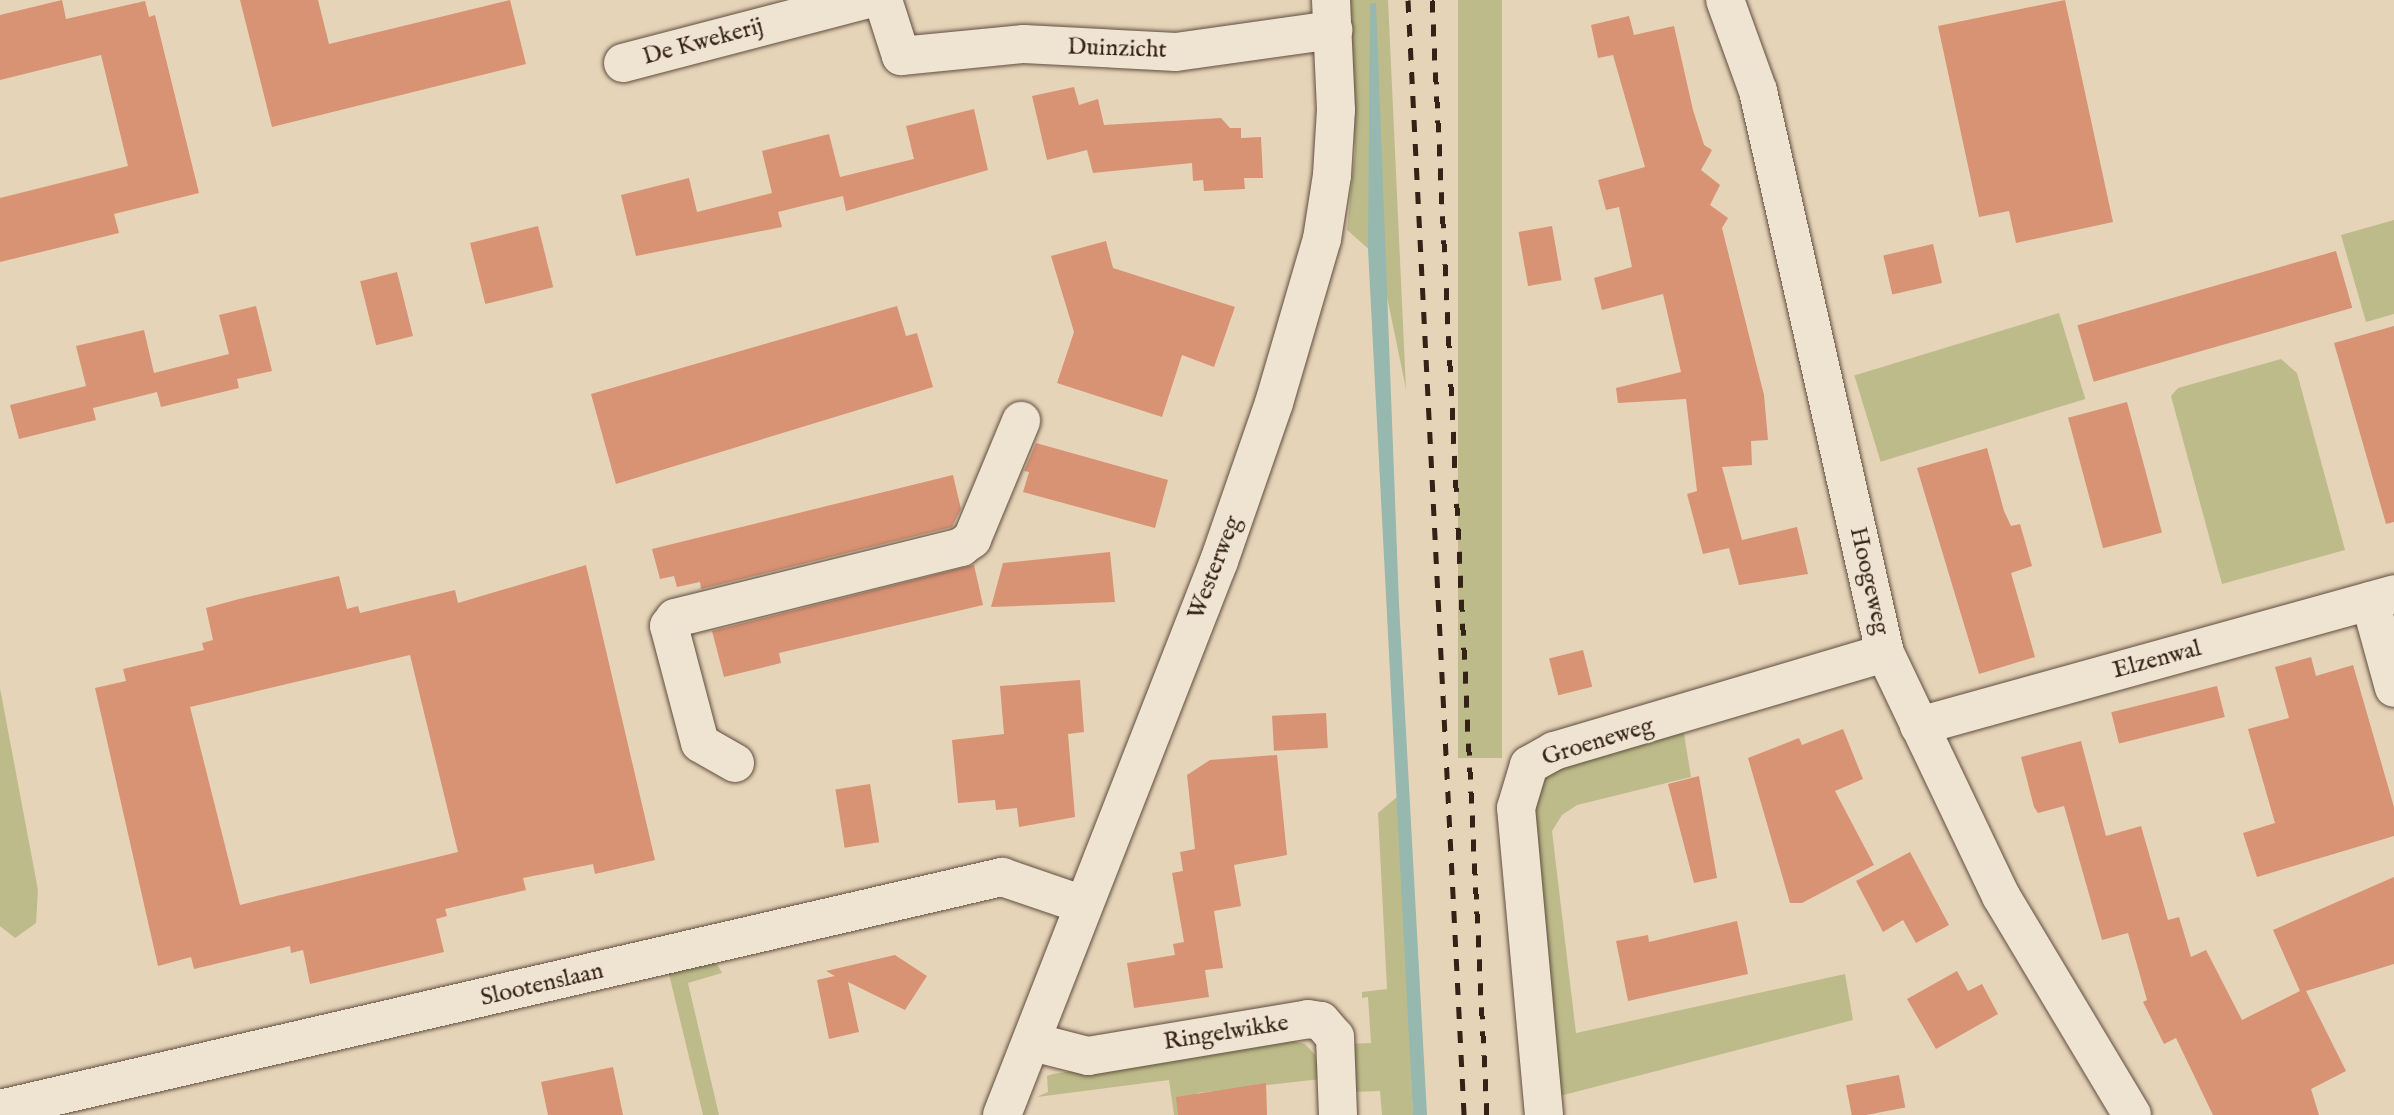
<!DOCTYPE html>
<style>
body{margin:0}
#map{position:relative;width:2394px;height:1115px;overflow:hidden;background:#e6d4b9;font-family:"IM FELL English",serif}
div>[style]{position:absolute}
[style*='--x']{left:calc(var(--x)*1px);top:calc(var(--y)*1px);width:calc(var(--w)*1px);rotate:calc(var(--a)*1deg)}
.green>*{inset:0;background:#bdbb8a;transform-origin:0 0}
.water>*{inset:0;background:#96b8ae}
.building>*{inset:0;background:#d89274;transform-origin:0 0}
.roads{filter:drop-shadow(0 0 2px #604e3e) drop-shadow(0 0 2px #604e3e)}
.minor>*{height:38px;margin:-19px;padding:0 19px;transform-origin:19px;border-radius:19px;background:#efe3d2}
.rail>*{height:5px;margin-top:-2.5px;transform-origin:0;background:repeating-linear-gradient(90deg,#332215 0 12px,transparent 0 24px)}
span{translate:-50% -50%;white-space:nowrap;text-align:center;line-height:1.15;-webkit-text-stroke:5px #efe3d2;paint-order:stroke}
.street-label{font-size:24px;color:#332215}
</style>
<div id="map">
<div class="green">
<i style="clip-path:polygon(1350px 0,1388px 0,1406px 389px,1379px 258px,1347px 230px,1355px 152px)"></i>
<i style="left:1458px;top:0;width:44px;height:758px"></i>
<i style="clip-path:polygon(2394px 220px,2394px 314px,2366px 322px,2341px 235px)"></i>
<i style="left:2059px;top:313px;width:90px;height:214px;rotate:73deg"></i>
<i style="clip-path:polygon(2281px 359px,2297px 373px,2345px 550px,2222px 584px,2171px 396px,2178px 388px)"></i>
<i style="clip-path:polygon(0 688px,38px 890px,36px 923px,15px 938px,0 926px)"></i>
<i style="clip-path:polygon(1683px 727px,1691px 777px,1577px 805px,1562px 815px,1552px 831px,1576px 1033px,1845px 974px,1853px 1020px,1552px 1098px,1526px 815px,1551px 761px)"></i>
<i style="clip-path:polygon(1397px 797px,1400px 828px,1413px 1115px,1382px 1115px,1380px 1091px,1351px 1092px,1348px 1044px,1371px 1043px,1368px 997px,1362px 998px,1362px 992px,1387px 989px,1378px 813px)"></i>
<i style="clip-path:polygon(716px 962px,722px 973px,688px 983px,719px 1115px,703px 1115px,667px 966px)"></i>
<i style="clip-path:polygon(1284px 1039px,1305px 1044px,1315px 1055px,1321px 1079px,1197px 1093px,1200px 1115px,1174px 1115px,1169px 1080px,1037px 1097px,1048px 1092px,1047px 1076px,1053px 1074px)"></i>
</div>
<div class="water">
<i style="clip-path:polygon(1376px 3px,1399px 604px,1427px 1115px,1413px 1115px,1368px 249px,1370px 4px)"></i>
</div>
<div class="building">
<i style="clip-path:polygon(62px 0,66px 19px,145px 1px,149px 17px,155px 15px,199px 193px,114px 214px,119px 233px,0 262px,0 198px,128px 166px,101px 55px,0 80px,0 15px)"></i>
<i style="clip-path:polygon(240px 0,318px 0,329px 44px,510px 0,526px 64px,272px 127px)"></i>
<i style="clip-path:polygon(2065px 0,2113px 222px,2016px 243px,2009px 211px,1979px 217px,1938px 26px)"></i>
<i style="clip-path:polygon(1629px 16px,1634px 35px,1674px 26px,1693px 110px,1704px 145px,1712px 150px,1701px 170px,1720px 185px,1710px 205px,1728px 218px,1722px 228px,1764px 395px,1768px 440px,1751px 441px,1752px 465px,1722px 467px,1742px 540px,1797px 527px,1808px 574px,1739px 585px,1729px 548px,1703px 554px,1687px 494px,1697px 491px,1686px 399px,1618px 403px,1616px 388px,1681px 372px,1663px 294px,1602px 310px,1594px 278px,1632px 267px,1619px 207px,1606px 210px,1598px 180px,1645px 167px,1613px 55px,1598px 58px,1591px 25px)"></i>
<i style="clip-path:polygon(1074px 87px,1079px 105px,1098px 99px,1104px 125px,1221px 118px,1230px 128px,1241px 128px,1241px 138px,1261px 137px,1263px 178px,1244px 178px,1245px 189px,1204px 191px,1203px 180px,1193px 181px,1192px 163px,1093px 173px,1087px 150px,1047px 160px,1032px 96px)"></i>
<i style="clip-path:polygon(974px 109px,988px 170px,846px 211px,843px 196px,810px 204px,778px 212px,782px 227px,636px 256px,621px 195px,689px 178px,697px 212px,772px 193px,762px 151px,829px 134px,840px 177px,914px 159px,906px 126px)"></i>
<i style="left:538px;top:226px;width:63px;height:70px;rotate:76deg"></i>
<i style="left:1552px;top:226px;width:55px;height:34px;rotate:80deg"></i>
<i style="clip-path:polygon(1106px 241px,1113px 268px,1235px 307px,1214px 367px,1182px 355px,1162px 417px,1057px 383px,1074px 332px,1051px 256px)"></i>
<i style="left:1933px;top:244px;width:40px;height:51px;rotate:77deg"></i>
<i style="left:2336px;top:251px;width:59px;height:269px;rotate:74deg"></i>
<i style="left:397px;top:272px;width:66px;height:38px;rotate:76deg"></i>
<i style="clip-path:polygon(256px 306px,272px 371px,237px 379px,239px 388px,161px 407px,157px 392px,93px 408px,96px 420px,19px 439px,10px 405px,86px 386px,76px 346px,144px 330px,154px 373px,229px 354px,219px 315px)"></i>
<i style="clip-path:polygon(897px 306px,906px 336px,917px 333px,933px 387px,616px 484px,591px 394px)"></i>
<i style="clip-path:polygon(2394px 326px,2394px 522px,2386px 524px,2334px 343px)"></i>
<i style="left:2127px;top:402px;width:135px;height:61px;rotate:75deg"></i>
<i style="clip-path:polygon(1036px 443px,1168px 480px,1155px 528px,1023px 492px,1029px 472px,1024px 471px)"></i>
<i style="clip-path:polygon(1987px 448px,2004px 511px,2011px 526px,2020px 524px,2032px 566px,2011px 573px,2035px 657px,1979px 674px,1917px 468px)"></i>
<i style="clip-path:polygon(953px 475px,961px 509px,952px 527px,701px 589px,700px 582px,677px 587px,674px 576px,660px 579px,652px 549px)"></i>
<i style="clip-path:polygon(1110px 552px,1115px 602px,991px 607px,1003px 563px)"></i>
<i style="clip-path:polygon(evenodd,586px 565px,655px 860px,595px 874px,593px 864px,523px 878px,526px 890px,445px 909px,447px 916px,436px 919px,444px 952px,310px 984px,303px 950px,291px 953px,290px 946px,194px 969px,191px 957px,158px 966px,95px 688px,126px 681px,123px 669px,204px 650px,202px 643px,213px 640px,206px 608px,239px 599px,339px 576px,347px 609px,358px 606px,360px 613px,455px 590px,458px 603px,586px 565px,410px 655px,458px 852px,240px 905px,190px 707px,410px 655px)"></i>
<i style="clip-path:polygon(974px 565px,983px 605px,779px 653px,781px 663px,724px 677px,712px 631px)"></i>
<i style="left:1583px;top:650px;width:38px;height:35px;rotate:76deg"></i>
<i style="clip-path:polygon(2311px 657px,2316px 676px,2353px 665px,2394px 807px,2394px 836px,2257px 877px,2243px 833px,2275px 823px,2248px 729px,2289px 718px,2275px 667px)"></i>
<i style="clip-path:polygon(1080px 680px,1084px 732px,1068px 734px,1075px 817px,1019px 827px,1017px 808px,996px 810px,995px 800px,958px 803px,952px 740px,1004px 734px,1000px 686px)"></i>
<i style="left:2217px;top:686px;width:32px;height:109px;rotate:76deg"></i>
<i style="left:1326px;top:713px;width:35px;height:54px;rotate:87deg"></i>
<i style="clip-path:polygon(1843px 729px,1863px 779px,1835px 791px,1874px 865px,1802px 903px,1790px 903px,1748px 758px,1799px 738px,1802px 745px)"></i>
<i style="clip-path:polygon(2081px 741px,2106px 836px,2141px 826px,2168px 920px,2179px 917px,2191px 957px,2206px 950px,2242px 1020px,2300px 991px,2273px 930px,2394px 877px,2394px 964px,2306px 991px,2346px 1071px,2311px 1089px,2319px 1115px,2213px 1115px,2176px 1038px,2164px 1044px,2143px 1002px,2147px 1000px,2128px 933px,2102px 940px,2064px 806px,2038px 813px,2034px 807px,2021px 757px)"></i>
<i style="clip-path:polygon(1277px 755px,1287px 855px,1234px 865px,1241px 906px,1214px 911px,1223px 968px,1205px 970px,1209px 997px,1134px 1008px,1127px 963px,1175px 955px,1173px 944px,1184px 942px,1172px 873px,1183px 871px,1180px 852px,1195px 849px,1187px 775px,1210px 760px)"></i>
<i style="clip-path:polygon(1699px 776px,1717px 878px,1694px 883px,1668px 784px)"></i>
<i style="left:870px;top:784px;width:59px;height:35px;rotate:81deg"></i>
<i style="clip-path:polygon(1910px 852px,1949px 925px,1916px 943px,1903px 920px,1883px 932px,1856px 881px)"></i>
<i style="clip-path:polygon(1737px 921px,1748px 974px,1628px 1001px,1616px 941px,1648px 935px,1649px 942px)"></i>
<i style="clip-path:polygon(895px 955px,927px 976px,905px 1010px,848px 982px,859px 1032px,829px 1039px,817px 980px,835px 976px,826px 971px)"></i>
<i style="clip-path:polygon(1957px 971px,1968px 991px,1982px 984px,1998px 1014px,1936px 1049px,1907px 999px)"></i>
<i style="clip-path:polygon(613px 1067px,623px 1115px,548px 1115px,541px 1082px)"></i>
<i style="left:1899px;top:1075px;width:33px;height:54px;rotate:79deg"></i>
<i style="clip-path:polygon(1266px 1083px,1267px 1115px,1178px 1115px,1176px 1097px)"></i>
</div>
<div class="roads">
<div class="minor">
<i style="--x:883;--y:0;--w:59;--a:72.2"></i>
<i style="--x:901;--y:56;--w:124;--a:-5.6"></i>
<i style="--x:1024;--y:44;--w:152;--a:3"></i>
<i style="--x:1176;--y:52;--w:159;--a:-8"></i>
<i style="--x:1725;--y:0;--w:97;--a:70.1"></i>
<i style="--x:1758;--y:91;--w:576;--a:77.27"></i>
<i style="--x:1885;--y:653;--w:269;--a:64.5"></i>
<i style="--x:2001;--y:896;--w:255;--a:59.1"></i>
<i style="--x:623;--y:63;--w:250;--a:-14.6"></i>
<i style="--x:2370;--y:601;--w:90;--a:74.6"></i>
<i style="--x:1919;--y:726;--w:493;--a:-15.5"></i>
<i style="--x:735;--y:763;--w:40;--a:-150.3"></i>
<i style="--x:700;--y:743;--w:121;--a:-104.8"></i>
<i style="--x:669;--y:626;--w:10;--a:-53"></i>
<i style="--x:675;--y:618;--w:295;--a:-13.9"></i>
<i style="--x:961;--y:547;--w:14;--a:-36"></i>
<i style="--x:972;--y:539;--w:128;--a:-67.4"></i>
<i style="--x:1033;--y:1042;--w:57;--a:14.3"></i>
<i style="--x:1088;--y:1056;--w:223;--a:-9.5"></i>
<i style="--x:1308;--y:1019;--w:13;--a:9"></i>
<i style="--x:1321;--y:1021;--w:21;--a:49"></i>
<i style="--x:1335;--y:1037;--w:78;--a:87.8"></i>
<i style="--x:0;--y:1109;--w:1029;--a:-13.04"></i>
<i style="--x:1002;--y:877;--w:83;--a:18.9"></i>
<i style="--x:1002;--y:1115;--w:595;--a:-68.61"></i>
<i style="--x:1219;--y:561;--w:167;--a:-70.8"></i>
<i style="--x:1274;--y:403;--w:171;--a:-73.7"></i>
<i style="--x:1322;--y:239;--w:65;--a:-81.1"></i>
<i style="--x:1332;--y:175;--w:65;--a:-86.5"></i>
<i style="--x:1336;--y:110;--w:110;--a:-92.6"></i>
<i style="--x:1544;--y:1115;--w:308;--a:-95.2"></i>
<i style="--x:1516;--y:808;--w:45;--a:-73.2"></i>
<i style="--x:1529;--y:765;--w:29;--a:-29"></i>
<i style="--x:1554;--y:751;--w:345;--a:-16.5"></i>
</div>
</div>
<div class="rail">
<i style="--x:1408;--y:0;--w:1116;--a:87.12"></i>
<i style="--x:1432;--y:0;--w:1116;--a:87.18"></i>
</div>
<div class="street-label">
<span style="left:703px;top:42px;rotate:-15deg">De Kwekerij</span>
<span style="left:1117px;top:49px;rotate:2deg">Duinzicht</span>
<span style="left:1215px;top:568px;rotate:-69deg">Westerweg</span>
<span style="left:1869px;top:581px;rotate:77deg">Hoogeweg</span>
<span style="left:2157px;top:660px;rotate:-15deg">Elzenwal</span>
<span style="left:1598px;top:742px;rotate:-17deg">Groeneweg</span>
<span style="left:542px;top:985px;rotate:-13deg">Slootenslaan</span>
<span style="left:1226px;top:1033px;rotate:-9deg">Ringelwikke</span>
</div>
</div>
